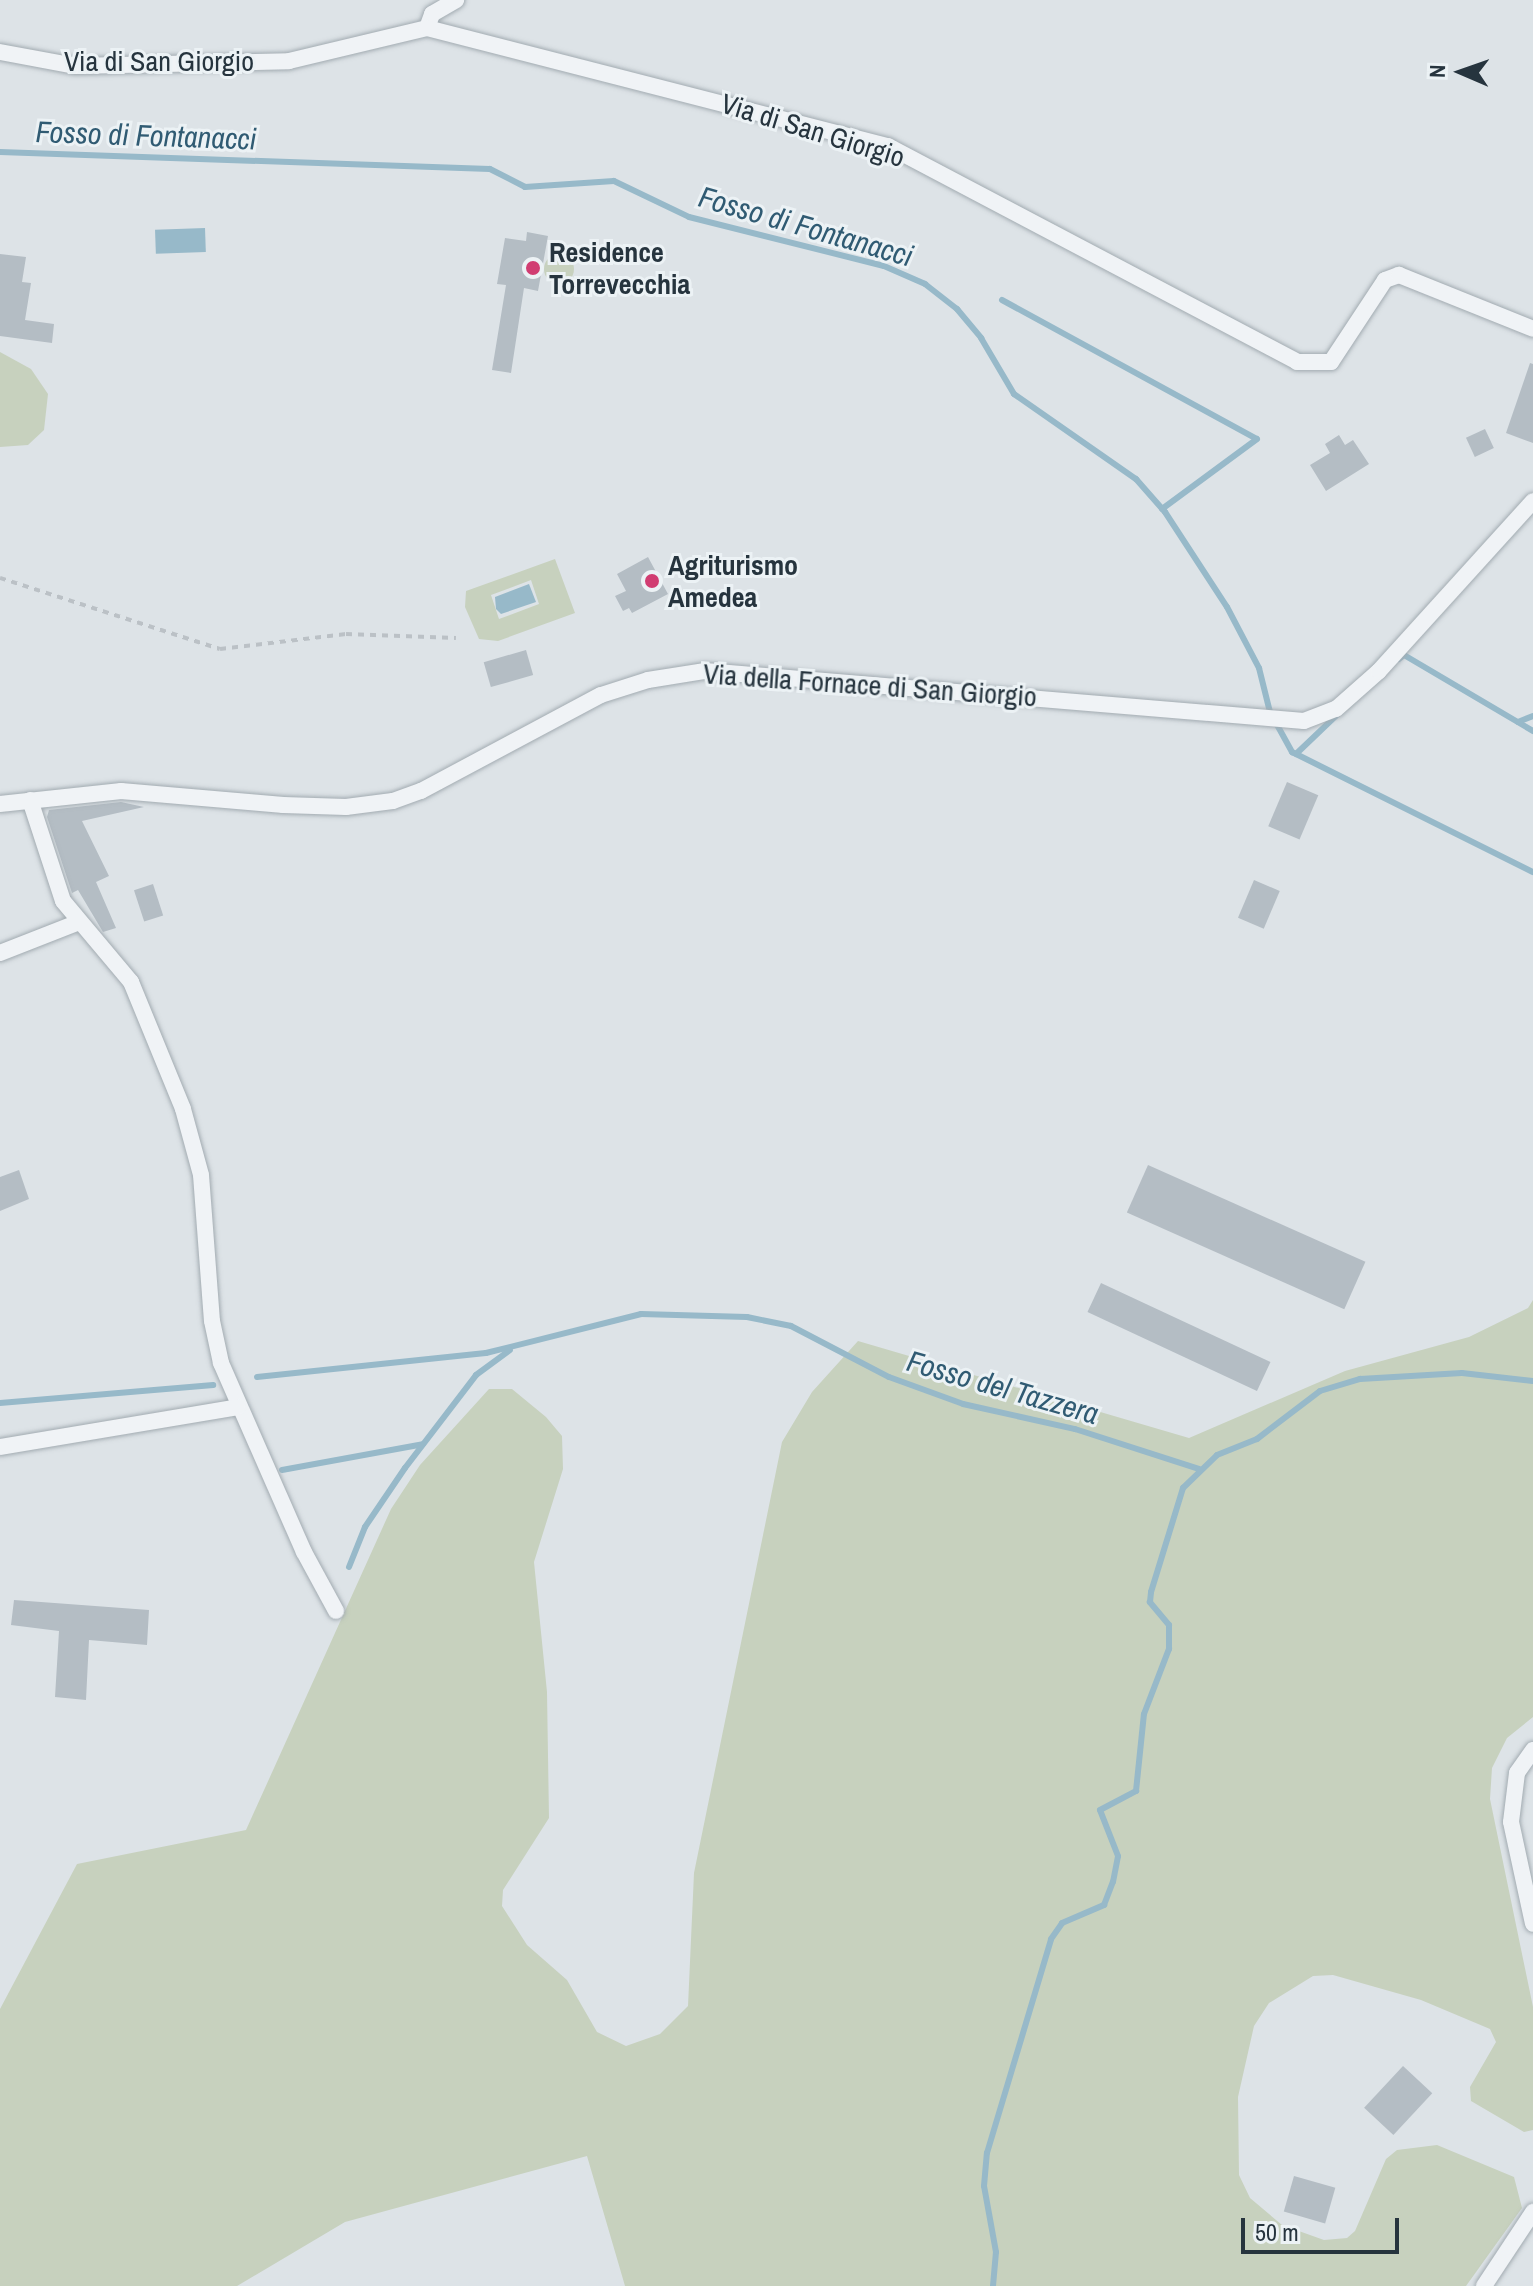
<!DOCTYPE html>
<style>
body{margin:0}
#map{position:relative;width:1533px;height:2286px;overflow:hidden;background:#dde3e7;font-family:"Archivo Narrow",sans-serif}
div>[style]{position:absolute}
[style*='--x']{left:calc(var(--x)*1px);top:calc(var(--y)*1px);width:calc(var(--w)*1px);rotate:calc(var(--a)*1deg)}
.green>*{inset:0;background:#c7d1be}
.round{border-radius:50%}
.water>*{inset:0;background:#97b9c9;transform-origin:0 0}
.stream>*{height:6px;margin:-3px;padding:0 3px;transform-origin:3px;border-radius:3px;background:#97b9c9}
.building>*{inset:0;background:#b4bdc4;transform-origin:0 0}
.path>*{height:4px;margin-top:-2px;transform-origin:0;background:repeating-linear-gradient(90deg,#bbc1c6 0 6px,transparent 0 12px)}
.roads{filter:drop-shadow(0 0 2px #a2abb1) drop-shadow(0 0 2px #a2abb1)}
.minor>*{height:16px;margin:-8px;padding:0 8px;transform-origin:8px;border-radius:8px;background:#f0f3f6}
.dots>*{width:22px;height:22px;translate:-50% -50%;box-sizing:border-box;border:4px solid #ecf2f5;border-radius:50%}
span{translate:-50% -50%;white-space:nowrap;text-align:center;line-height:1.15;-webkit-text-stroke:6px #ecf2f5;paint-order:stroke}
.street-label{font-size:28px;color:#26343e}
.poi-label{font-size:28px;color:#26343e;font-weight:700}
.left{translate:0 -50%;text-align:left}
.water-label{font-size:30px;color:#305b73;font-style:italic}
.north{position:absolute;left:1421px;top:32px;width:80px;height:80px;-webkit-text-stroke:6px #ecf2f5;paint-order:stroke;rotate:272deg;font-size:22px;font-weight:700;line-height:32px;text-align:center;color:#26343e}
.north::after{content:'';display:block;margin:auto;width:28px;height:36px;background:#26343e;clip-path:polygon(50% 0,100% 100%,50% 72%,0 100%)}
.scale{position:absolute;left:1241px;top:2218px;width:158px;height:36px;box-sizing:border-box;border:4px solid #26343e;border-top:0;padding-left:10px;font-size:24px;line-height:28px;white-space:nowrap;color:#26343e;-webkit-text-stroke:6px #ecf2f5;paint-order:stroke}
</style>
<div id="map">
<div class="green">
<i class="round" style="left:544px;top:254px;width:30px;height:30px"></i>
<i style="clip-path:polygon(0 352px,31px 369px,48px 394px,44px 430px,28px 445px,0 447px)"></i>
<i style="clip-path:polygon(evenodd,555px 559px,575px 613px,498px 641px,479px 639px,465px 607px,466px 591px,555px 559px,531px 580px,539px 604px,499px 619px,491px 595px,531px 580px)"></i>
<i style="clip-path:polygon(1533px 1300px,1533px 1717px,1507px 1738px,1492px 1768px,1490px 1799px,1533px 2007px,1533px 2130px,1524px 2132px,1471px 2101px,1470px 2087px,1496px 2042px,1490px 2029px,1421px 2000px,1333px 1975px,1313px 1976px,1269px 2003px,1254px 2026px,1238px 2097px,1239px 2175px,1250px 2198px,1282px 2225px,1324px 2240px,1347px 2238px,1355px 2231px,1386px 2159px,1397px 2150px,1437px 2145px,1514px 2177px,1522px 2208px,1466px 2286px,625px 2286px,587px 2156px,345px 2222px,237px 2286px,0 2286px,0 2009px,77px 1864px,246px 1830px,391px 1509px,420px 1465px,489px 1389px,512px 1389px,546px 1417px,562px 1436px,563px 1469px,534px 1562px,547px 1692px,549px 1818px,503px 1890px,502px 1906px,527px 1945px,567px 1980px,597px 2032px,626px 2046px,660px 2034px,688px 2006px,694px 1873px,782px 1442px,812px 1392px,858px 1341px,1189px 1438px,1345px 1371px,1469px 1337px,1528px 1308px)"></i>
</div>
<div class="water">
<i style="left:205px;top:228px;width:24px;height:50px;rotate:88deg"></i>
<i style="clip-path:polygon(529px 584px,536px 602px,501px 614px,496px 609px,495px 597px)"></i>
</div>
<div class="stream">
<i style="--x:0;--y:152;--w:490;--a:2"></i>
<i style="--x:490;--y:169;--w:39;--a:27"></i>
<i style="--x:525;--y:187;--w:89;--a:-3.9"></i>
<i style="--x:614;--y:181;--w:83;--a:25.6"></i>
<i style="--x:689;--y:217;--w:201;--a:14.1"></i>
<i style="--x:884;--y:266;--w:45;--a:23.7"></i>
<i style="--x:925;--y:284;--w:41;--a:38"></i>
<i style="--x:957;--y:309;--w:38;--a:50"></i>
<i style="--x:981;--y:338;--w:65;--a:59.5"></i>
<i style="--x:1014;--y:394;--w:149;--a:34.9"></i>
<i style="--x:1136;--y:479;--w:44;--a:48.7"></i>
<i style="--x:1165;--y:512;--w:113;--a:56.9"></i>
<i style="--x:1227;--y:607;--w:69;--a:62.3"></i>
<i style="--x:1259;--y:668;--w:45;--a:76"></i>
<i style="--x:1270;--y:712;--w:46;--a:61.2"></i>
<i style="--x:1292;--y:752;--w:269;--a:26.5"></i>
<i style="--x:1002;--y:300;--w:290;--a:28.6"></i>
<i style="--x:1257;--y:439;--w:118;--a:143.6"></i>
<i style="--x:1399;--y:659;--w:6;--a:-39"></i>
<i style="--x:1404;--y:655;--w:150;--a:30.5"></i>
<i style="--x:1518;--y:722;--w:16;--a:-22"></i>
<i style="--x:1296;--y:754;--w:57;--a:-43.6"></i>
<i style="--x:257;--y:1377;--w:230;--a:-6"></i>
<i style="--x:486;--y:1353;--w:160;--a:-14.1"></i>
<i style="--x:641;--y:1314;--w:106;--a:1.6"></i>
<i style="--x:747;--y:1317;--w:45;--a:11.6"></i>
<i style="--x:791;--y:1326;--w:110;--a:27.5"></i>
<i style="--x:889;--y:1377;--w:79;--a:20"></i>
<i style="--x:963;--y:1404;--w:115;--a:12.6"></i>
<i style="--x:1075;--y:1429;--w:130;--a:17.9"></i>
<i style="--x:0;--y:1403;--w:214;--a:-4.8"></i>
<i style="--x:282;--y:1470;--w:143;--a:-10.4"></i>
<i style="--x:349;--y:1567;--w:43;--a:-68.2"></i>
<i style="--x:365;--y:1527;--w:71;--a:-55.9"></i>
<i style="--x:405;--y:1468;--w:117;--a:-52.6"></i>
<i style="--x:476;--y:1375;--w:42;--a:-36.3"></i>
<i style="--x:993;--y:2286;--w:34;--a:-85"></i>
<i style="--x:996;--y:2252;--w:67;--a:-100.3"></i>
<i style="--x:984;--y:2186;--w:33;--a:-85"></i>
<i style="--x:987;--y:2153;--w:223;--a:-73.3"></i>
<i style="--x:1051;--y:1939;--w:19;--a:-55"></i>
<i style="--x:1062;--y:1923;--w:46;--a:-23.2"></i>
<i style="--x:1104;--y:1905;--w:25;--a:-69"></i>
<i style="--x:1113;--y:1882;--w:26;--a:-79"></i>
<i style="--x:1118;--y:1856;--w:49;--a:-111.4"></i>
<i style="--x:1100;--y:1810;--w:41;--a:-27.8"></i>
<i style="--x:1136;--y:1791;--w:77;--a:-84.1"></i>
<i style="--x:1144;--y:1714;--w:70;--a:-69"></i>
<i style="--x:1169;--y:1649;--w:24;--a:-90"></i>
<i style="--x:1169;--y:1625;--w:30;--a:-130"></i>
<i style="--x:1150;--y:1602;--w:10;--a:-84"></i>
<i style="--x:1151;--y:1592;--w:109;--a:-72.9"></i>
<i style="--x:1183;--y:1488;--w:47;--a:-44.1"></i>
<i style="--x:1217;--y:1455;--w:43;--a:-21.8"></i>
<i style="--x:1257;--y:1439;--w:79;--a:-37.3"></i>
<i style="--x:1320;--y:1391;--w:42;--a:-16.7"></i>
<i style="--x:1360;--y:1379;--w:102;--a:-3.4"></i>
<i style="--x:1462;--y:1373;--w:71;--a:6.4"></i>
</div>
<div class="building">
<i style="clip-path:polygon(527px 232px,548px 236px,538px 291px,524px 288px,511px 373px,492px 370px,506px 285px,497px 284px,505px 238px,526px 241px)"></i>
<i style="clip-path:polygon(0 254px,26px 257px,22px 282px,31px 283px,25px 320px,54px 324px,52px 343px,0 336px)"></i>
<i style="clip-path:polygon(1530px 363px,1533px 364px,1533px 443px,1506px 433px)"></i>
<i style="left:1485px;top:429px;width:21px;height:21px;rotate:65deg"></i>
<i style="clip-path:polygon(1339px 435px,1345px 445px,1353px 440px,1369px 464px,1326px 491px,1310px 465px,1330px 453px,1325px 444px)"></i>
<i style="clip-path:polygon(648px 557px,668px 594px,632px 613px,629px 608px,623px 611px,615px 596px,626px 591px,617px 574px)"></i>
<i style="left:526px;top:650px;width:26px;height:44px;rotate:74deg"></i>
<i style="left:1287px;top:782px;width:34px;height:48px;rotate:23deg"></i>
<i style="clip-path:polygon(121px 802px,144px 807px,82px 821px,109px 876px,96px 882px,116px 928px,103px 932px,78px 890px,72px 893px,47px 817px,49px 810px)"></i>
<i style="left:1254px;top:880px;width:28px;height:41px;rotate:23deg"></i>
<i style="left:153px;top:884px;width:33px;height:20px;rotate:72deg"></i>
<i style="left:1148px;top:1165px;width:238px;height:52px;rotate:24deg"></i>
<i style="clip-path:polygon(19px 1170px,29px 1199px,0 1211px,0 1177px)"></i>
<i style="left:1101px;top:1283px;width:187px;height:32px;rotate:25deg"></i>
<i style="clip-path:polygon(14px 1600px,149px 1610px,147px 1645px,89px 1640px,86px 1700px,55px 1697px,59px 1631px,11px 1625px)"></i>
<i style="left:1403px;top:2066px;width:40px;height:57px;rotate:43deg"></i>
<i style="left:1294px;top:2176px;width:43px;height:37px;rotate:16deg"></i>
</div>
<div class="path">
<i style="--x:0;--y:578;--w:231;--a:17.9"></i>
<i style="--x:220;--y:649;--w:127;--a:-6.8"></i>
<i style="--x:346;--y:634;--w:110;--a:2.1"></i>
</div>
<div class="roads">
<div class="minor">
<i style="--x:427;--y:28;--w:15;--a:-70"></i>
<i style="--x:432;--y:14;--w:28;--a:-30"></i>
<i style="--x:0;--y:52;--w:76;--a:10.6"></i>
<i style="--x:75;--y:66;--w:214;--a:-1.3"></i>
<i style="--x:289;--y:61;--w:142;--a:-13.4"></i>
<i style="--x:427;--y:28;--w:476;--a:14.4"></i>
<i style="--x:888;--y:146;--w:463;--a:27.8"></i>
<i style="--x:1297;--y:362;--w:34;--a:0"></i>
<i style="--x:1331;--y:362;--w:98;--a:-56.6"></i>
<i style="--x:1385;--y:280;--w:15;--a:-20"></i>
<i style="--x:1399;--y:275;--w:144;--a:21.9"></i>
<i style="--x:30;--y:800;--w:106;--a:71.9"></i>
<i style="--x:63;--y:901;--w:106;--a:50"></i>
<i style="--x:131;--y:982;--w:137;--a:67.7"></i>
<i style="--x:183;--y:1109;--w:68;--a:74.7"></i>
<i style="--x:201;--y:1175;--w:146;--a:85.7"></i>
<i style="--x:212;--y:1321;--w:43;--a:77.9"></i>
<i style="--x:221;--y:1363;--w:206;--a:66.3"></i>
<i style="--x:304;--y:1552;--w:67;--a:61.5"></i>
<i style="--x:0;--y:804;--w:122;--a:-6.1"></i>
<i style="--x:121;--y:791;--w:163;--a:4.9"></i>
<i style="--x:283;--y:805;--w:63;--a:1.8"></i>
<i style="--x:346;--y:807;--w:47;--a:-7.3"></i>
<i style="--x:393;--y:801;--w:30;--a:-20"></i>
<i style="--x:421;--y:791;--w:204;--a:-28.1"></i>
<i style="--x:601;--y:695;--w:49;--a:-17.7"></i>
<i style="--x:648;--y:680;--w:58;--a:-9"></i>
<i style="--x:705;--y:671;--w:601;--a:4.77"></i>
<i style="--x:1304;--y:721;--w:34;--a:-21"></i>
<i style="--x:1336;--y:709;--w:57;--a:-41.5"></i>
<i style="--x:1379;--y:671;--w:229;--a:-47.8"></i>
<i style="--x:0;--y:953;--w:85;--a:-21.4"></i>
<i style="--x:0;--y:1447;--w:241;--a:-9.5"></i>
<i style="--x:1533;--y:1750;--w:28;--a:125"></i>
<i style="--x:1517;--y:1773;--w:49;--a:97"></i>
<i style="--x:1511;--y:1822;--w:104;--a:77.8"></i>
<i style="--x:1484;--y:2286;--w:89;--a:-56.5"></i>
</div>
</div>
<div class="dots">
<i style="left:533px;top:268px;background:#d13d72"></i>
<i style="left:652px;top:581px;background:#d13d72"></i>
</div>
<div class="street-label">
<span style="left:159px;top:61px">Via di San Giorgio</span>
<span style="left:813px;top:130px;rotate:17deg">Via di San Giorgio</span>
<span style="left:870px;top:685px;rotate:4deg">Via della Fornace di San Giorgio</span>
</div>
<div class="poi-label">
<span class="left" style="left:549px;top:268px">Residence<br>Torrevecchia</span>
<span class="left" style="left:668px;top:581px">Agriturismo<br>Amedea</span>
</div>
<div class="water-label">
<span style="left:146px;top:135px;rotate:2deg">Fosso di Fontanacci</span>
<span style="left:806px;top:226px;rotate:16deg">Fosso di Fontanacci</span>
<span style="left:1003px;top:1387px;rotate:16deg">Fosso del Tazzera</span>
</div>
<div class="north">N</div>
<div class="scale">50 m</div>
</div>
